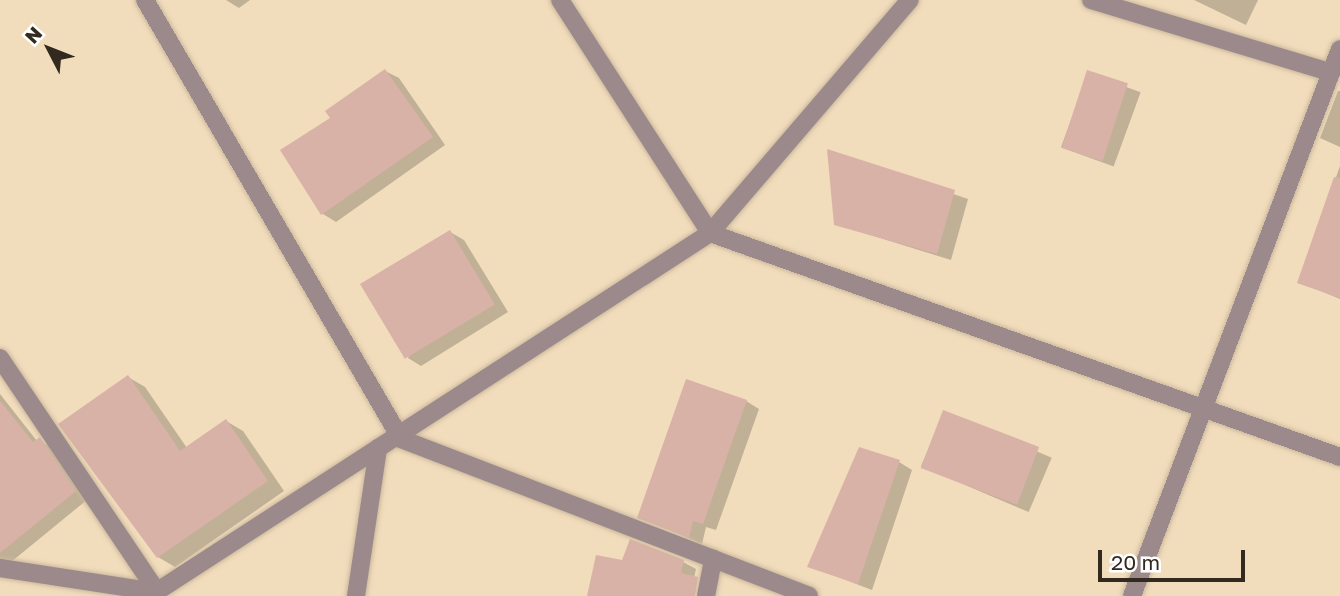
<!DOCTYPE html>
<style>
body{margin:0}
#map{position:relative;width:1340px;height:596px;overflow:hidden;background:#f1dcbc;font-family:"Golos Text",sans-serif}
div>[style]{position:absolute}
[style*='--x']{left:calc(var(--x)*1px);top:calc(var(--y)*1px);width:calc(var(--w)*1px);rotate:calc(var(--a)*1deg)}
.shadow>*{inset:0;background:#0003;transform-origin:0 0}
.building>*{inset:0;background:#d9b2a7;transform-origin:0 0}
.roads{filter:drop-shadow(0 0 2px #cbb89c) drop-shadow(0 0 2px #cbb89c)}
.minor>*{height:18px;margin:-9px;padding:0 9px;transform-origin:9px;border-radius:9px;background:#9b898c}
span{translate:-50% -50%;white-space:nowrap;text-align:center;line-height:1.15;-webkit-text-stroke:6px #fff;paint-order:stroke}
.north{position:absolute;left:14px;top:14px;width:70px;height:70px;-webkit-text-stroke:5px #fff;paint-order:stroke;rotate:312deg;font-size:19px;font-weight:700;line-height:28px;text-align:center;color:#322a1e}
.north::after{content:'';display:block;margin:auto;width:24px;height:32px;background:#322a1e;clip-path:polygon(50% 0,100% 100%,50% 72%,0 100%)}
.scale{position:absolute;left:1098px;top:550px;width:147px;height:32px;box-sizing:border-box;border:4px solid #322a1e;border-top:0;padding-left:9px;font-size:21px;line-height:24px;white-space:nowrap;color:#322a1e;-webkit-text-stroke:5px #fff;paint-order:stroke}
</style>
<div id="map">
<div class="shadow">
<i style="clip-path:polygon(226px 0,250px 0,239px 8px)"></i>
<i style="clip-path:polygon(1194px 0,1258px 0,1246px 25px)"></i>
<i style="clip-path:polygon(385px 71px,399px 78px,445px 145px,336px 222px,323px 214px,282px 151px,332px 118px)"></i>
<i style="left:1088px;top:73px;width:56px;height:79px;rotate:20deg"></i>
<i style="clip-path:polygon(1338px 91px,1340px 91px,1340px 147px,1320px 138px)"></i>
<i style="clip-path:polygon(829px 152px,968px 199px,951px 260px,835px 224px)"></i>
<i style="clip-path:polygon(1340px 166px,1340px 299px,1299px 282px)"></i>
<i style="clip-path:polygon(450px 232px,464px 240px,508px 312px,421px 366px,408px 358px)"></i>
<i style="clip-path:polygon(128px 377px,145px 387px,187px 448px,226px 421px,243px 431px,284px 491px,175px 567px,158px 557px)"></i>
<i style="clip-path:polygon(0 394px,37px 441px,53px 447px,88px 499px,0 571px)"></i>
<i style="clip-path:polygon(746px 401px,759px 409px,716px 530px,706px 527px,702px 544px,639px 517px)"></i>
<i style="left:944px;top:412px;width:117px;height:59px;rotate:23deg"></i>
<i style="clip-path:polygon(899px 462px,912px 470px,872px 590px,809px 566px)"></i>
<i style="clip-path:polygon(623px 562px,683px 562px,696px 569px,690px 596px,589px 596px)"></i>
</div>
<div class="building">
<i style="clip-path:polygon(385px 69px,433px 137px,321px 215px,280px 150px,330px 118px,325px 111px)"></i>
<i style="left:1087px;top:70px;width:43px;height:82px;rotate:18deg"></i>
<i style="clip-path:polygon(827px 149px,955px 190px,937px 254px,834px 225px)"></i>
<i style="clip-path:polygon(1334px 177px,1340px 178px,1340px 298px,1297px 283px)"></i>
<i style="left:450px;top:230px;width:87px;height:105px;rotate:59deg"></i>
<i style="clip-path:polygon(128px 375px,180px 451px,226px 419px,268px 481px,157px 558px,58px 424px)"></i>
<i style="clip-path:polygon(686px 379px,747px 400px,703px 524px,693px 521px,689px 538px,637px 518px)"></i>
<i style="clip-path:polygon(0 401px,33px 442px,40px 437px,76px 491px,0 553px)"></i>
<i style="left:943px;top:410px;width:103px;height:62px;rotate:21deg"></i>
<i style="clip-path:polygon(859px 447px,900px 460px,858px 584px,807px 567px)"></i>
<i style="clip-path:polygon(630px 539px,684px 560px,681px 573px,698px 577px,695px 596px,587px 596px,596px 555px,622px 560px)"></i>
</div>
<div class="roads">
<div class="minor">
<i style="--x:145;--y:0;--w:508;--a:59.75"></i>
<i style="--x:401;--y:439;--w:437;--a:21"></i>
<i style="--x:560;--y:0;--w:277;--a:57.2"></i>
<i style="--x:710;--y:233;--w:669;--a:19.57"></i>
<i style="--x:1091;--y:0;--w:250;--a:16.8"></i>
<i style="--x:0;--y:358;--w:282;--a:56.1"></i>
<i style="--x:0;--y:568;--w:159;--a:8.7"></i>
<i style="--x:150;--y:596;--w:667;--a:-32.95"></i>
<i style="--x:710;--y:233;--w:307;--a:-49.4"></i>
<i style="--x:356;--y:596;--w:150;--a:-81.5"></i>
<i style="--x:706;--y:596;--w:38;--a:-79"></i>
<i style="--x:1132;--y:596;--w:585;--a:-69.18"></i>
</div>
</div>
<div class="north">N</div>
<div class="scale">20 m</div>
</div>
